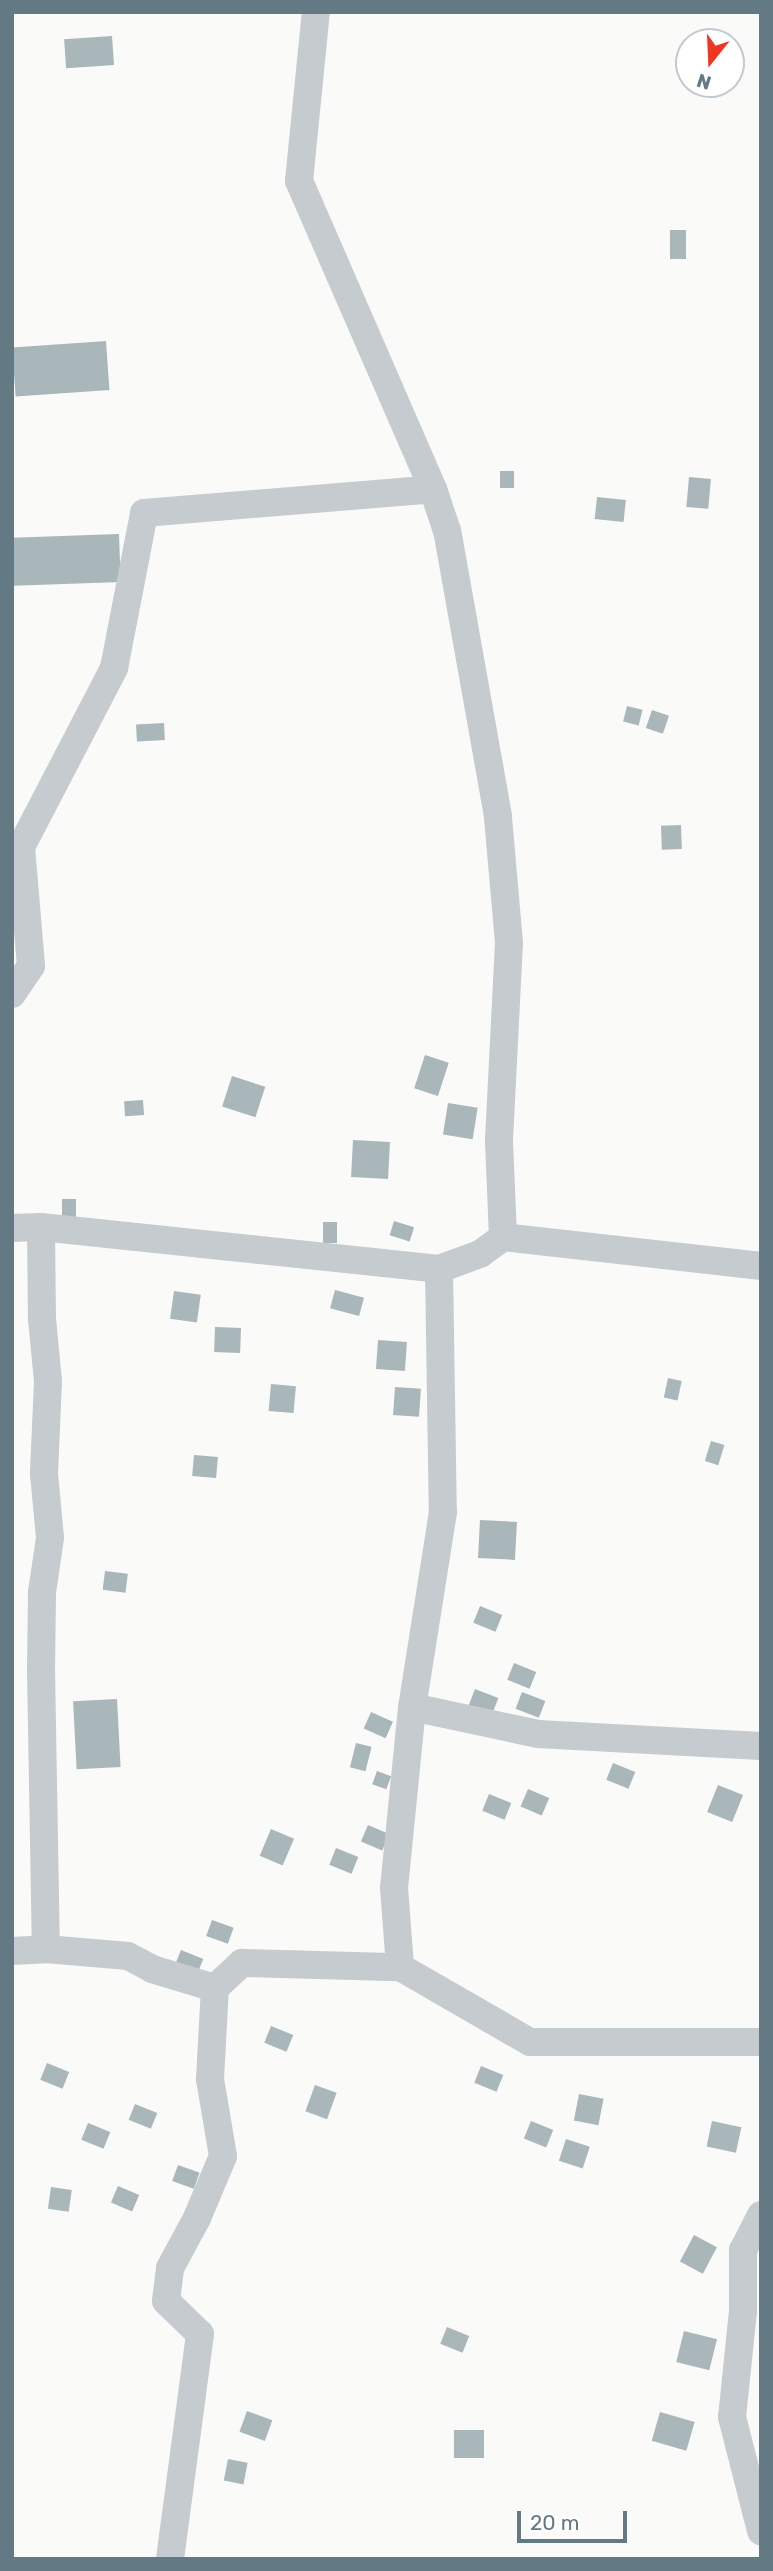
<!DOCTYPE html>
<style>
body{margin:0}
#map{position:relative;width:773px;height:2571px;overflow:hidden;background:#fafaf8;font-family:Rubik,sans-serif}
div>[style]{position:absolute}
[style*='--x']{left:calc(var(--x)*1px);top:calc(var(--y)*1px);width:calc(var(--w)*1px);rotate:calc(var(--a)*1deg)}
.building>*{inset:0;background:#a9b6ba;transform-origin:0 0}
.street>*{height:28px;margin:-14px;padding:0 14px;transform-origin:14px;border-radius:14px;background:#c5cbce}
span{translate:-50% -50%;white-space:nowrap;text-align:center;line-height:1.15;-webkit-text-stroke:7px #fff;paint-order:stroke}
.frame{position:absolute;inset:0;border:14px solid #637a84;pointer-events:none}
.north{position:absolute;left:675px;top:28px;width:70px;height:70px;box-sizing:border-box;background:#fff;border:2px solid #c1cace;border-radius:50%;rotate:198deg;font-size:19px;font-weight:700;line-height:28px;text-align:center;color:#637a84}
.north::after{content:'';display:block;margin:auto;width:24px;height:32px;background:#ee3623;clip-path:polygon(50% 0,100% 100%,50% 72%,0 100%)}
.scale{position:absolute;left:517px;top:2511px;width:110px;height:32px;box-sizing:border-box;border:4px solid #637a84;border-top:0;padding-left:9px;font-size:21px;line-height:24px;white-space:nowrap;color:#637a84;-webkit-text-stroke:5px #fff;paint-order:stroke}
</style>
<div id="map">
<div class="building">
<i style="left:112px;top:36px;width:29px;height:48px;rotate:86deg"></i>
<i style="left:670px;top:230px;width:16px;height:29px"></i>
<i style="left:106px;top:341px;width:49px;height:94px;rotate:86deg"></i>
<i style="left:500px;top:471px;width:14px;height:17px"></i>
<i style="left:689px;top:477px;width:22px;height:30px;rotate:5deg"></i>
<i style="left:597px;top:497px;width:29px;height:22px;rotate:6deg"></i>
<i style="left:119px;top:534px;width:48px;height:107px;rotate:88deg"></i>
<i style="left:627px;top:706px;width:16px;height:16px;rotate:14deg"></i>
<i style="left:652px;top:710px;width:18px;height:19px;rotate:19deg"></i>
<i style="left:164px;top:723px;width:17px;height:28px;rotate:87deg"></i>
<i style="left:681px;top:825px;width:24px;height:20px;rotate:88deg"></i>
<i style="left:425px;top:1055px;width:25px;height:35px;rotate:18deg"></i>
<i style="left:232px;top:1076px;width:35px;height:32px;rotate:18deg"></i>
<i style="left:143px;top:1100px;width:15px;height:19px;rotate:86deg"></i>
<i style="left:448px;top:1103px;width:30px;height:32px;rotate:9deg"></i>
<i style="left:353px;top:1140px;width:37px;height:37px;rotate:3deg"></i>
<i style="left:62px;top:1199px;width:14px;height:20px"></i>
<i style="left:394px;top:1221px;width:21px;height:15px;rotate:17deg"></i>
<i style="left:323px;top:1222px;width:14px;height:21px"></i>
<i style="left:335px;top:1290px;width:30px;height:19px;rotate:15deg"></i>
<i style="left:174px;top:1291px;width:27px;height:28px;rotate:8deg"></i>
<i style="left:215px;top:1327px;width:26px;height:25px;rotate:2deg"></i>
<i style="left:378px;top:1340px;width:29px;height:29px;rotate:4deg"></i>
<i style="left:668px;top:1378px;width:14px;height:20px;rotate:12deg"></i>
<i style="left:271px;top:1384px;width:25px;height:27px;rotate:5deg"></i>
<i style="left:395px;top:1387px;width:26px;height:28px;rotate:4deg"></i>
<i style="left:711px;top:1441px;width:14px;height:21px;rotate:17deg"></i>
<i style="left:194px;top:1455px;width:24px;height:21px;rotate:5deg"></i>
<i style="left:480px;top:1520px;width:37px;height:38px;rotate:3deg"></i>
<i style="left:105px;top:1571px;width:23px;height:19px;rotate:7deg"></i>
<i style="left:480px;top:1606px;width:24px;height:18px;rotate:22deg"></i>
<i style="left:514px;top:1663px;width:24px;height:18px;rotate:22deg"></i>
<i style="left:475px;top:1689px;width:25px;height:18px;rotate:21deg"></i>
<i style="left:522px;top:1692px;width:25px;height:18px;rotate:21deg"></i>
<i style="left:117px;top:1699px;width:68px;height:44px;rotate:87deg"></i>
<i style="left:371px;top:1712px;width:24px;height:18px;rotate:24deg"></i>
<i style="left:356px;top:1743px;width:16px;height:25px;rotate:14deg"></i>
<i style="left:613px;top:1763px;width:24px;height:18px;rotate:22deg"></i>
<i style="left:377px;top:1771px;width:15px;height:14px;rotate:20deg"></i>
<i style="left:718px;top:1785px;width:27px;height:29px;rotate:22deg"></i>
<i style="left:528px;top:1789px;width:23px;height:19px;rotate:23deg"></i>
<i style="left:489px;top:1794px;width:24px;height:18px;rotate:22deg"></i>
<i style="left:368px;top:1825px;width:23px;height:18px;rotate:23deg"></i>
<i style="left:271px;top:1829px;width:25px;height:29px;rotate:23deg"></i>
<i style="left:336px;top:1848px;width:24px;height:18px;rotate:22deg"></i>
<i style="left:212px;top:1920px;width:23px;height:17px;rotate:20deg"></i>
<i style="left:181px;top:1950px;width:24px;height:18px;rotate:22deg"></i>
<i style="left:271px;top:2026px;width:24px;height:18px;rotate:22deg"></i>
<i style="left:47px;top:2063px;width:24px;height:18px;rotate:22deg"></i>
<i style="left:481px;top:2066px;width:24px;height:18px;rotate:22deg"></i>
<i style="left:315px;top:2085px;width:23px;height:28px;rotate:20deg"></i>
<i style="left:579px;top:2094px;width:25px;height:27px;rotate:11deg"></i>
<i style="left:135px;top:2104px;width:24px;height:17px;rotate:22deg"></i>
<i style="left:531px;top:2121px;width:24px;height:19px;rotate:22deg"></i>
<i style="left:712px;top:2121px;width:30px;height:26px;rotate:12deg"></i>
<i style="left:88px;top:2123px;width:24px;height:18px;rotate:22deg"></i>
<i style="left:566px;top:2139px;width:25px;height:23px;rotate:18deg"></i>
<i style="left:178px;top:2165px;width:23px;height:17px;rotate:20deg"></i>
<i style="left:118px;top:2186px;width:23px;height:18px;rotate:23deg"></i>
<i style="left:51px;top:2187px;width:21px;height:22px;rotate:8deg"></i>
<i style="left:694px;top:2235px;width:26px;height:30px;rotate:28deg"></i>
<i style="left:447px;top:2327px;width:24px;height:18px;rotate:22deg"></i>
<i style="left:684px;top:2331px;width:34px;height:32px;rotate:14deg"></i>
<i style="left:247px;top:2411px;width:27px;height:22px;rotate:20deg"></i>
<i style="left:660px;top:2412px;width:36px;height:30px;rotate:16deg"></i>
<i style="left:454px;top:2430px;width:30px;height:28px"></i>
<i style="left:228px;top:2459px;width:20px;height:22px;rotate:11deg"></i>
</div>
<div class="street">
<i style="--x:12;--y:994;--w:34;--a:-56"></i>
<i style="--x:31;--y:966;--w:119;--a:-94.8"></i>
<i style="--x:21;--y:847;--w:202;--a:-62.5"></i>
<i style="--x:114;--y:668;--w:158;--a:-79"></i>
<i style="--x:144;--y:513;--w:290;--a:-4.7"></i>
<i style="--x:41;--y:1227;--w:92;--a:89.4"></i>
<i style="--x:42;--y:1319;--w:62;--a:84.5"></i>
<i style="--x:48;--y:1381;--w:93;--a:92.5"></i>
<i style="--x:44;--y:1474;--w:64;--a:84.6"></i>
<i style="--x:50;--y:1538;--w:55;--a:98.4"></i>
<i style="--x:42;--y:1592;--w:77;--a:90.7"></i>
<i style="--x:41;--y:1669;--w:280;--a:89"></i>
<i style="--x:12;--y:1228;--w:29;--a:-2"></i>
<i style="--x:41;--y:1227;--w:400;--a:6"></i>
<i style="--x:439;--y:1269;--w:44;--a:-20.1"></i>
<i style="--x:480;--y:1254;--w:29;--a:-36"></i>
<i style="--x:503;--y:1237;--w:97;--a:-92.4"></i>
<i style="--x:499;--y:1140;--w:197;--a:-87.1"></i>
<i style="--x:509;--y:943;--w:127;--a:-95"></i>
<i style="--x:498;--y:816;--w:290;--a:-100.1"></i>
<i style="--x:447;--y:531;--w:44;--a:-108.4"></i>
<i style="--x:433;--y:489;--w:336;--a:-113.5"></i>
<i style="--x:299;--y:181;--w:170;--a:-84.3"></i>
<i style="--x:503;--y:1237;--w:260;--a:6.4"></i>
<i style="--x:439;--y:1269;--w:243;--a:89.1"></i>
<i style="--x:443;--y:1512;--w:197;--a:99"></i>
<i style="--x:412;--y:1707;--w:129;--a:12.1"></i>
<i style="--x:538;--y:1734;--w:223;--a:3.1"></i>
<i style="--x:12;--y:1951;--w:34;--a:-3"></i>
<i style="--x:46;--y:1949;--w:82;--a:4.9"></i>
<i style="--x:128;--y:1956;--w:27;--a:28"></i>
<i style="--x:152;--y:1969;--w:66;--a:16.8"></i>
<i style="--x:215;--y:1988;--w:37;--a:-43"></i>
<i style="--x:242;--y:1963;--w:158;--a:1.5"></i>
<i style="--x:400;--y:1967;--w:150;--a:30"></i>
<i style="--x:530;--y:2042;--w:231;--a:0"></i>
<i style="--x:400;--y:1967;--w:79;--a:-94.3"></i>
<i style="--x:394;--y:1888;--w:182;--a:-84.3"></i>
<i style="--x:761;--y:2215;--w:39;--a:117"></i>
<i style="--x:743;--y:2250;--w:61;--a:90"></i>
<i style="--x:743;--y:2311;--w:107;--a:95.9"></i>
<i style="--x:732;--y:2417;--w:118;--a:75.7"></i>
<i style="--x:170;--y:2559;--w:227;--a:-82.4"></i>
<i style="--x:200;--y:2334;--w:47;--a:-135.9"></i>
<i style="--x:166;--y:2301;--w:33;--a:-83"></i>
<i style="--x:170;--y:2268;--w:57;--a:-61.6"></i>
<i style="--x:197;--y:2218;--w:67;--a:-67.2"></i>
<i style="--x:223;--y:2156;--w:78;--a:-99.6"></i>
<i style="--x:210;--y:2079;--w:91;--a:-86.9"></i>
</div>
<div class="frame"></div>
<div class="north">N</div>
<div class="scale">20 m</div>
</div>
